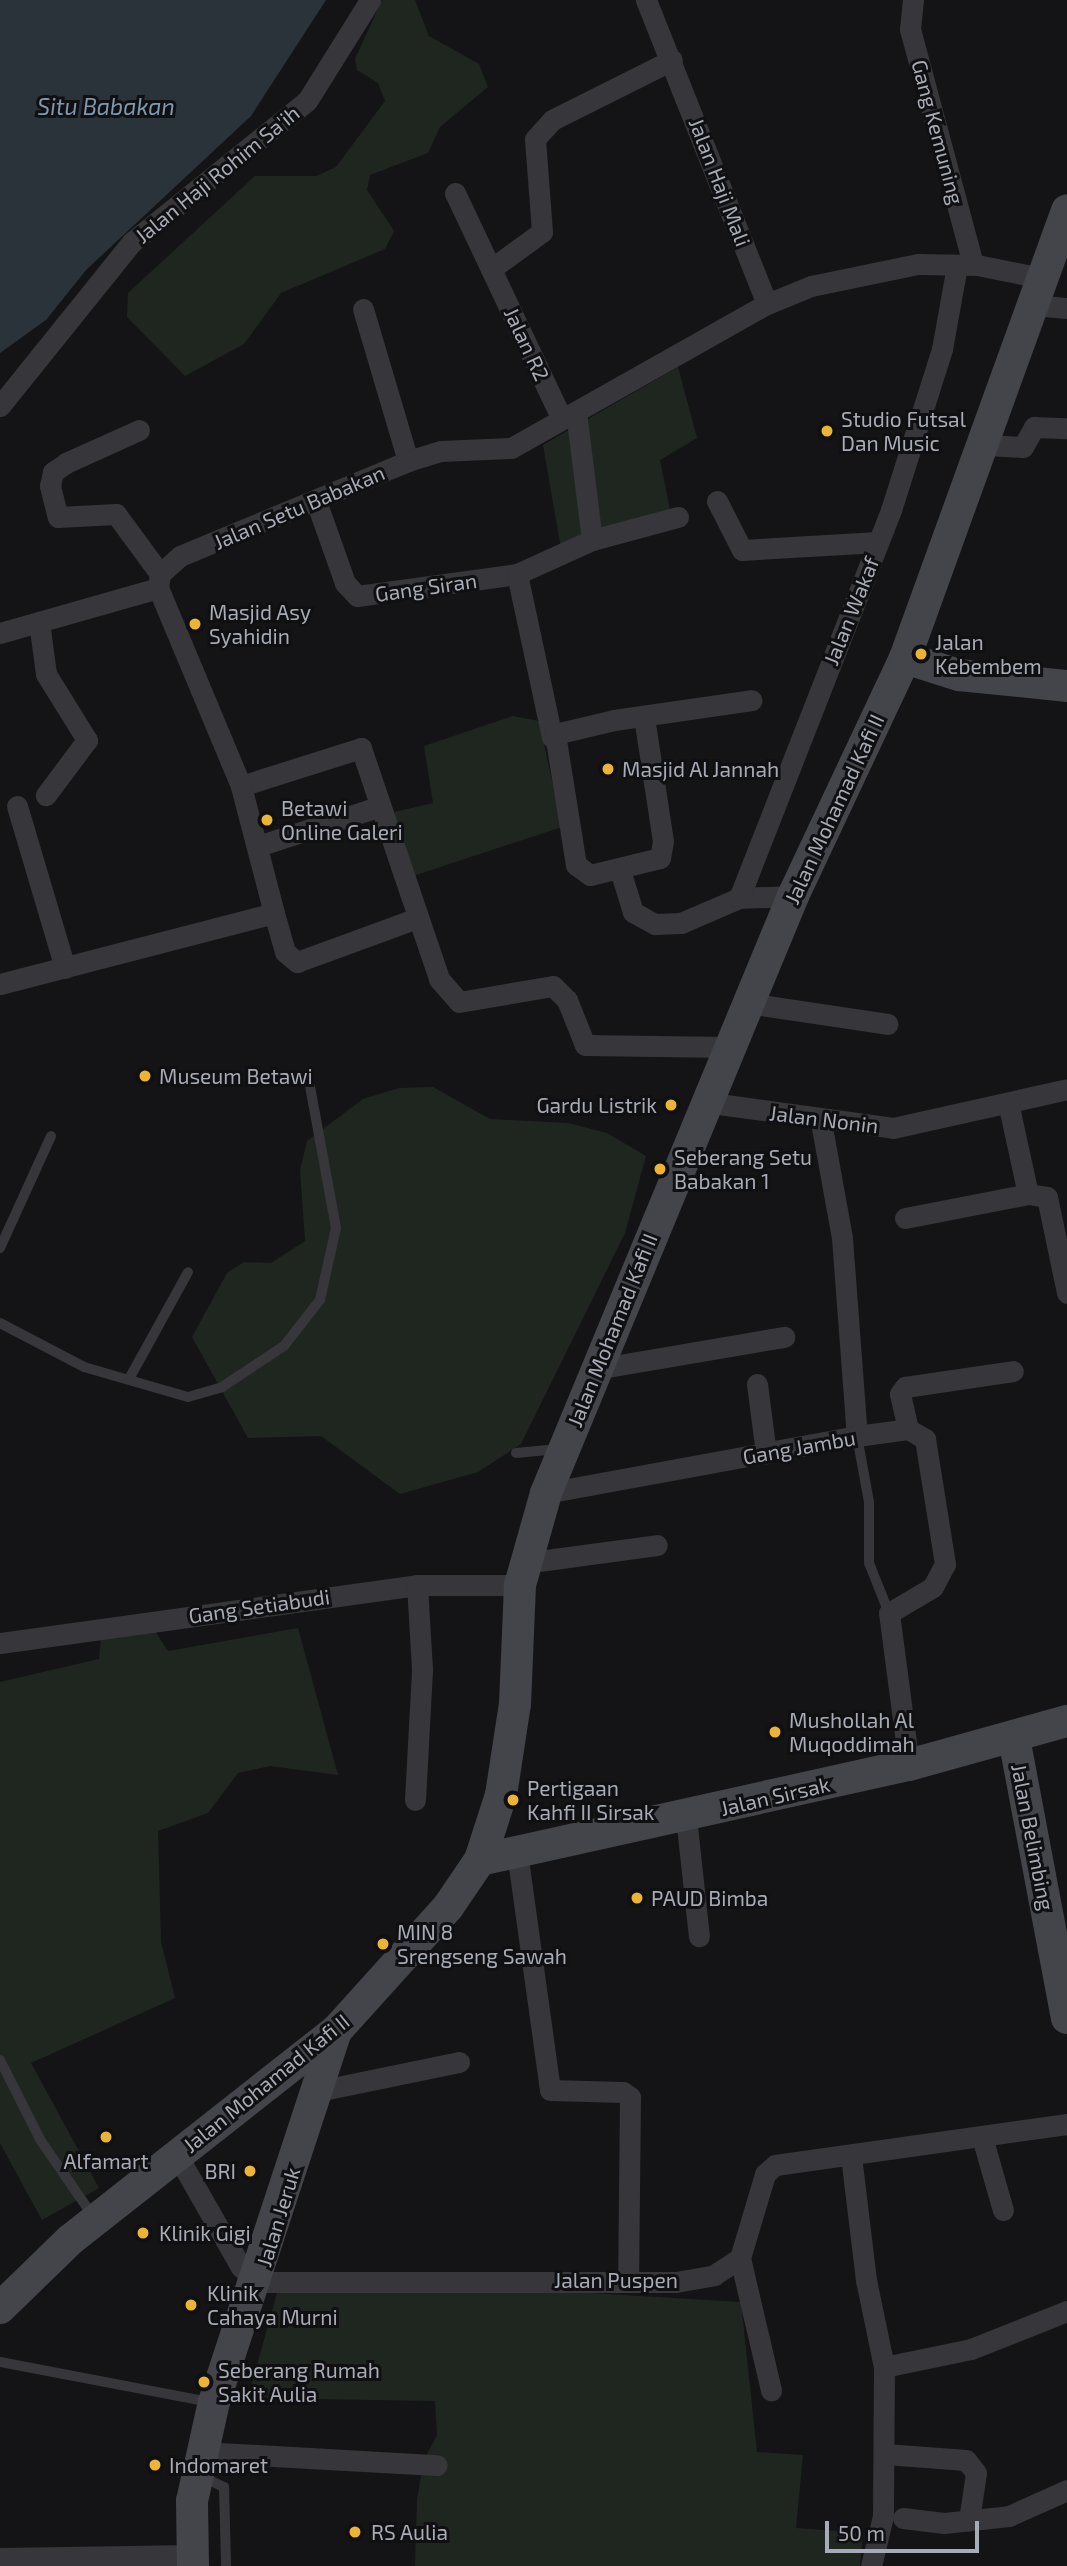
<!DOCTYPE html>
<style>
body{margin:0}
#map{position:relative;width:1067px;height:2566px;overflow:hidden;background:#141416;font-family:"Exo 2",sans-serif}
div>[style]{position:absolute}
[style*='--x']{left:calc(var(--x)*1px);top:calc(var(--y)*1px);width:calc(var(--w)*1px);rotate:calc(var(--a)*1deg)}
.green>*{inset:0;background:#1f2620}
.water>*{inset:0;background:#2b333a}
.lane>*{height:10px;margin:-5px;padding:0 5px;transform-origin:5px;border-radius:5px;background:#36363b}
.street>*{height:21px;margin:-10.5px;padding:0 10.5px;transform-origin:10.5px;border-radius:10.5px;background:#36363b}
.secondary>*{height:32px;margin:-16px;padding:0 16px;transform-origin:16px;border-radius:16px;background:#44454b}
.dots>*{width:19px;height:19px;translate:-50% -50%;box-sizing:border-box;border:4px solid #100f11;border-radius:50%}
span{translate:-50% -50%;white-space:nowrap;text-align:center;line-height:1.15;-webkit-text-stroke:6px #100f11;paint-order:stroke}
.street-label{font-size:21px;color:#a7abb6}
.poi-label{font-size:21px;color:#a7abb6}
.left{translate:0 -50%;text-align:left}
.right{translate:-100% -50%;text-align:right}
.water-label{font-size:23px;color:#7e98b0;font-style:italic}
.scale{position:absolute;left:825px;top:2521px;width:154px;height:32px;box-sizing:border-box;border:4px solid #a7abb6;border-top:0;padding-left:9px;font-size:21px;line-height:24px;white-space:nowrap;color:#a7abb6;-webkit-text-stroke:5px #100f11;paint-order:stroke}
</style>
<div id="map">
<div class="green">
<i style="clip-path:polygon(382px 0,415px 0,429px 36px,479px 64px,488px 87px,440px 127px,428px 153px,370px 175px,367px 190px,394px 231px,385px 249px,281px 293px,244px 344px,185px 376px,127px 317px,128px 293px,255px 176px,317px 176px,336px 167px,385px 101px,378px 83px,357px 70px,355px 59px)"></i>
<i style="clip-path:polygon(678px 367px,697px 438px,660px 460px,673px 525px,563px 560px,543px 445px)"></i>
<i style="clip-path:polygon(513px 716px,539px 721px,562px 827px,410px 877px,390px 813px,433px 803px,424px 746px)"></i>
<i style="clip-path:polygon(433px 1087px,490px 1119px,568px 1123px,607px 1133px,646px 1156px,625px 1233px,521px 1444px,478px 1472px,400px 1494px,321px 1436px,248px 1438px,192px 1337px,227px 1273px,244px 1262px,271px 1263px,305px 1241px,300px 1170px,307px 1141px,363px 1099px,399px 1088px)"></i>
<i style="clip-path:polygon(298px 1628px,338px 1775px,270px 1766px,238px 1773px,208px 1813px,158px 1831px,161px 1942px,175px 1998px,31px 2063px,99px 2188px,42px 2220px,0 2143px,0 1682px,99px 1659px,101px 1637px,155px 1631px,168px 1651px)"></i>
<i style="clip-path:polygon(277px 2293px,589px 2293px,741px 2302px,757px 2452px,803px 2455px,796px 2528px,863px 2533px,860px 2566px,415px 2566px,417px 2499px,424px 2460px,437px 2435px,435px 2401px,248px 2398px)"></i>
</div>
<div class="water">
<i style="clip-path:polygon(0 0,326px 0,251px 116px,86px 270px,46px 320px,0 353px)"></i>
</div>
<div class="lane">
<i style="--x:0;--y:1248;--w:123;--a:-65.5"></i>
<i style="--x:0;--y:1323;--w:95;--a:27.6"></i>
<i style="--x:84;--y:1367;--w:108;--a:16.1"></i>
<i style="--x:188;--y:1397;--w:35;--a:-16"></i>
<i style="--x:222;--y:1387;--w:74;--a:-33.5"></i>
<i style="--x:284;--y:1346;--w:58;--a:-52"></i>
<i style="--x:320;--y:1300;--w:74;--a:-77.5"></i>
<i style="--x:336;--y:1228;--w:143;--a:-100.4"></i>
<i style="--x:129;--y:1379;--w:122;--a:-61.1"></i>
<i style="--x:857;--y:1436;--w:67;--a:79.7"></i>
<i style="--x:869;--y:1502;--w:61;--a:90"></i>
<i style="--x:869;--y:1563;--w:54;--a:68.2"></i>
<i style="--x:516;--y:1453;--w:42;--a:-5.4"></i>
<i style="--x:0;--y:2060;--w:91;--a:63.2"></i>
<i style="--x:41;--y:2141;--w:95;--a:55.3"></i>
<i style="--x:0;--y:2362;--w:214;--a:10.8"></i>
<i style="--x:199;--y:2475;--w:28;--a:26"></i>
<i style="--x:224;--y:2487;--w:79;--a:88.5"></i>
</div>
<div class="street">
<i style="--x:646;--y:0;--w:327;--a:68.3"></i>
<i style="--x:913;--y:0;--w:29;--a:96"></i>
<i style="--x:910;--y:29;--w:243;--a:75"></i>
<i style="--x:455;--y:193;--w:250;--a:64.7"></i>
<i style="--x:491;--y:269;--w:63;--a:-36"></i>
<i style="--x:542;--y:232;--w:93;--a:-94.3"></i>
<i style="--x:535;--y:139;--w:25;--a:-48"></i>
<i style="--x:552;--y:120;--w:134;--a:-26.6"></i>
<i style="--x:1033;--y:305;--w:34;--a:5"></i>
<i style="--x:363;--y:309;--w:159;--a:73.5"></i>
<i style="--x:0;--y:406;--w:211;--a:-51.2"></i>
<i style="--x:132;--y:242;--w:225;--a:-38.9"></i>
<i style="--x:307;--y:101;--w:119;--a:-58"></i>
<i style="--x:576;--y:412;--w:129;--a:82.9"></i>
<i style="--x:139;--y:430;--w:80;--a:155.7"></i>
<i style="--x:66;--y:463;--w:16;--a:145"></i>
<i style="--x:53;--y:472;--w:14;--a:102"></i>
<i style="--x:50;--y:486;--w:32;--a:76"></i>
<i style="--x:58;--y:517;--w:58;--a:-3"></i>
<i style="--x:116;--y:514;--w:74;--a:53.7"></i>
<i style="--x:986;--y:445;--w:37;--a:3"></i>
<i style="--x:1023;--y:447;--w:23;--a:-61"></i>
<i style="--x:1034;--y:427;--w:33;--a:2"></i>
<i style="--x:316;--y:501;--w:87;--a:70.5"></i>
<i style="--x:345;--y:583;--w:18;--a:47"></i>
<i style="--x:357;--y:596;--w:162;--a:-7.8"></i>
<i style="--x:517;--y:574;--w:82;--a:-24.4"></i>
<i style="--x:592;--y:540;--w:89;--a:-15"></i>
<i style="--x:717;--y:501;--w:55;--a:63"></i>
<i style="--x:742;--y:550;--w:136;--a:-3.4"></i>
<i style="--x:517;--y:574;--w:167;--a:77.9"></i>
<i style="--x:39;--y:622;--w:52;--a:82.3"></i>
<i style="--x:46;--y:674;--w:78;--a:58.2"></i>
<i style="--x:87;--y:740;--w:69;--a:126.7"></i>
<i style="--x:0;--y:633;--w:164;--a:-15.9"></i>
<i style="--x:644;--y:717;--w:125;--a:81.3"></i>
<i style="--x:663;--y:841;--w:17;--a:100"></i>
<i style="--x:660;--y:858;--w:72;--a:166.3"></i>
<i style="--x:590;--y:875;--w:17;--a:-144"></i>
<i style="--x:576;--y:865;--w:133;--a:-99.1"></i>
<i style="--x:555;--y:734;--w:61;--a:-13.3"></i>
<i style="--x:614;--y:720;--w:139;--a:-8.2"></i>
<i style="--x:241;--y:786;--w:126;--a:-17.6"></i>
<i style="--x:361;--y:748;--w:244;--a:71.3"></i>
<i style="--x:439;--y:979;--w:30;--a:49"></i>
<i style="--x:459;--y:1002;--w:95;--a:-9.7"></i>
<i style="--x:553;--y:986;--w:20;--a:45"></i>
<i style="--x:567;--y:1000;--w:48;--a:68.2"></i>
<i style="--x:585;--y:1045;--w:143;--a:0.8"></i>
<i style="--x:17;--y:806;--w:169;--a:73.5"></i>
<i style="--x:258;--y:846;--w:126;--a:-18"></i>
<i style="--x:620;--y:870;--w:44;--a:72.8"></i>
<i style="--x:633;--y:912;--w:25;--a:29"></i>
<i style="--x:655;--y:924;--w:26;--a:-2"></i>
<i style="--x:681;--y:923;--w:63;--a:-23.3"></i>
<i style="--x:739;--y:898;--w:54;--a:-2.1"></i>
<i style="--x:739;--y:898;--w:417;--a:-68.6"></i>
<i style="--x:891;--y:510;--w:169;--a:-72.4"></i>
<i style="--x:942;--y:349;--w:84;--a:-79.8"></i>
<i style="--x:274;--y:913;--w:41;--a:74.2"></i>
<i style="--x:285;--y:952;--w:16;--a:40"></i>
<i style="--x:297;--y:962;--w:128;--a:-20.1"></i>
<i style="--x:0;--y:984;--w:283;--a:-14.5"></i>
<i style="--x:274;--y:913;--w:131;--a:-104.6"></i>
<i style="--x:241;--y:786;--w:215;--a:-112.7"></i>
<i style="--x:158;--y:588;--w:14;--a:-82"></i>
<i style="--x:160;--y:574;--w:27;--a:-42"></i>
<i style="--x:180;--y:556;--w:247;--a:-22.6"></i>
<i style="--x:408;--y:461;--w:34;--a:-17"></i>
<i style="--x:441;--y:451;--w:70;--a:-2.5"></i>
<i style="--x:511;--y:448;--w:294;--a:-29.4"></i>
<i style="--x:767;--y:304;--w:48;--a:-22.2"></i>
<i style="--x:811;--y:286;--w:109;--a:-11.6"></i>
<i style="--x:918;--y:264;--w:59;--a:1"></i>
<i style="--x:977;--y:265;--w:66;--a:11.3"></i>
<i style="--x:747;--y:1003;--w:142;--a:8.5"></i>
<i style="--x:704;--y:1102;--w:191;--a:7.8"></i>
<i style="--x:893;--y:1128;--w:178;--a:-12.6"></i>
<i style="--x:1009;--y:1107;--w:89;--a:77.7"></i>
<i style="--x:821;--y:1122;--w:118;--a:79.7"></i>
<i style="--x:842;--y:1238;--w:199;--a:85.7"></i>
<i style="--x:905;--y:1218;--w:125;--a:-11"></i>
<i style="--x:1028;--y:1194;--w:19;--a:9"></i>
<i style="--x:1047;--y:1197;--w:98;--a:78.2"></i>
<i style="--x:596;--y:1369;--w:191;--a:-9.7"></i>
<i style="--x:757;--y:1384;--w:70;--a:82.6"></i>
<i style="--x:908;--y:1429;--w:36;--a:-103"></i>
<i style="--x:900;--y:1394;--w:9;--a:-54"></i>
<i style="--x:905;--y:1387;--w:109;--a:-8.4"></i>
<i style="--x:546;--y:1493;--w:316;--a:-10.4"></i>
<i style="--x:857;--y:1436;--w:51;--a:-7.8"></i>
<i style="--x:908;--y:1429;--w:20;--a:30"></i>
<i style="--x:925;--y:1439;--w:127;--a:80.9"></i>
<i style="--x:945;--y:1564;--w:26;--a:118"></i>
<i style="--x:933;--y:1587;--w:51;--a:149.4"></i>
<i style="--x:889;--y:1613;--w:153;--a:82.5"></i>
<i style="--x:524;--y:1563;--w:134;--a:-7.7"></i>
<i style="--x:0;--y:1643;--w:421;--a:-7.9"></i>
<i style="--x:417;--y:1585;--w:103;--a:0"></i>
<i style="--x:415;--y:1800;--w:131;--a:-86.9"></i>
<i style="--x:422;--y:1669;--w:84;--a:-93.4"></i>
<i style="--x:686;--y:1817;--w:120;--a:83.8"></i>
<i style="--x:517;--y:1852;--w:240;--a:82.1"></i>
<i style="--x:550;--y:2090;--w:73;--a:1.6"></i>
<i style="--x:623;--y:2092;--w:9;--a:36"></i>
<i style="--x:630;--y:2097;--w:182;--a:90.6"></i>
<i style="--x:318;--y:2091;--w:144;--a:-11.6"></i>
<i style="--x:982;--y:2137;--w:76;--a:74"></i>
<i style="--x:177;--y:2155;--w:129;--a:60.3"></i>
<i style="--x:241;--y:2267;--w:22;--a:43"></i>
<i style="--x:257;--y:2282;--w:419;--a:0"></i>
<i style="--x:676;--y:2282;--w:39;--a:-10"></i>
<i style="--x:714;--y:2275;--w:31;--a:-33"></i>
<i style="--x:740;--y:2258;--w:88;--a:-73.4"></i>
<i style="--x:765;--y:2174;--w:13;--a:-42"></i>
<i style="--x:775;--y:2165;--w:295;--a:-8"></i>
<i style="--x:851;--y:2156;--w:125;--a:83.1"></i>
<i style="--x:866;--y:2280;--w:89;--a:78.3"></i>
<i style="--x:884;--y:2367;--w:149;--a:90.4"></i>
<i style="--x:883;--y:2516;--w:51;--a:103.5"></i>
<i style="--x:740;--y:2258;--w:136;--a:76.8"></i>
<i style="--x:884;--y:2367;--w:89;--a:-11.7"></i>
<i style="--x:971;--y:2349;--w:103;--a:-21.6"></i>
<i style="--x:202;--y:2452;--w:235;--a:3.2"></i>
<i style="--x:885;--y:2454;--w:81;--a:4.2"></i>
<i style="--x:966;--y:2460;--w:16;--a:52"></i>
<i style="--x:976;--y:2473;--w:48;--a:98.5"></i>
<i style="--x:903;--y:2518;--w:41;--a:7"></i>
<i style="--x:944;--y:2523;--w:65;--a:-6.1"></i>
<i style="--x:1009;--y:2516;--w:64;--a:-24.1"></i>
<i style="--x:0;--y:2558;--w:192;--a:-0.9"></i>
</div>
<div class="secondary">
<i style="--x:905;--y:658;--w:57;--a:17.5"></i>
<i style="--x:959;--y:675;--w:109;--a:5.8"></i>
<i style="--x:1014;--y:1738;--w:285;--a:79.3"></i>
<i style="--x:480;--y:1860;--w:439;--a:-12.5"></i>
<i style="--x:909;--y:1765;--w:164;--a:-15.6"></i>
<i style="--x:0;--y:2308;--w:98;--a:-44.2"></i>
<i style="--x:70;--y:2240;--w:338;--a:-38.2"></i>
<i style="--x:336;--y:2031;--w:167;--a:-47.9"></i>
<i style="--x:448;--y:1907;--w:57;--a:-55.8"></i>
<i style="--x:480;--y:1860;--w:68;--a:-72.1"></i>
<i style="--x:501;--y:1795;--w:92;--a:-81.3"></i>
<i style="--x:515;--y:1704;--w:119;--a:-87.6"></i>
<i style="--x:520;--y:1585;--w:96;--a:-74.2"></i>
<i style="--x:546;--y:1493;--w:646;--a:-67.52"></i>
<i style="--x:793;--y:896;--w:263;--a:-64.8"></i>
<i style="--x:905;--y:658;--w:476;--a:-70.1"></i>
<i style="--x:193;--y:2566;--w:65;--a:-90.9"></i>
<i style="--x:192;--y:2501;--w:101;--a:-77.5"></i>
<i style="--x:214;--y:2402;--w:391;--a:-71.8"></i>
</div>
<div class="dots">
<i style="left:827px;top:431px;background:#ecb437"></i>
<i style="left:195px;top:624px;background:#ecb437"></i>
<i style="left:921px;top:654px;background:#ecb437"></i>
<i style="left:608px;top:769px;background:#ecb437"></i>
<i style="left:267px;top:820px;background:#ecb437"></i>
<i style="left:145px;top:1076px;background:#ecb437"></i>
<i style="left:671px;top:1105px;background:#ecb437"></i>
<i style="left:660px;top:1169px;background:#ecb437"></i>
<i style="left:775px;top:1732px;background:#ecb437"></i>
<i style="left:513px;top:1800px;background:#ecb437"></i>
<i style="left:637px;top:1898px;background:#ecb437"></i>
<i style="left:383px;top:1944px;background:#ecb437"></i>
<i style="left:106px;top:2137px;background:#ecb437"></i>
<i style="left:250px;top:2171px;background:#ecb437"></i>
<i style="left:143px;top:2233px;background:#ecb437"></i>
<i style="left:191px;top:2305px;background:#ecb437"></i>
<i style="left:204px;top:2382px;background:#ecb437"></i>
<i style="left:155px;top:2465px;background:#ecb437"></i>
<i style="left:355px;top:2532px;background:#ecb437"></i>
</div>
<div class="street-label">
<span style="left:938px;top:132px;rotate:75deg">Gang Kemuning</span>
<span style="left:217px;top:174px;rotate:-39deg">Jalan Haji Rohim Sa'ih</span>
<span style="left:720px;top:182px;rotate:69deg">Jalan Haji Mali</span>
<span style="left:527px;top:344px;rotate:65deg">Jalan R2</span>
<span style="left:299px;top:507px;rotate:-23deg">Jalan Setu Babakan</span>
<span style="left:426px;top:587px;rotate:-8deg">Gang Siran</span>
<span style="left:851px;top:611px;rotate:-68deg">Jalan Wakaf</span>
<span style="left:834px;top:809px;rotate:-65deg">Jalan Mohamad Kafi II</span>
<span style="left:824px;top:1119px;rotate:7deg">Jalan Nonin</span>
<span style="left:612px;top:1330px;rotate:-68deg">Jalan Mohamad Kafi II</span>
<span style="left:799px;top:1447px;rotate:-10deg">Gang Jambu</span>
<span style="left:259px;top:1606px;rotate:-8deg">Gang Setiabudi</span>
<span style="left:775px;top:1796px;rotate:-13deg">Jalan Sirsak</span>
<span style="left:1033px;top:1837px;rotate:79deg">Jalan Belimbing</span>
<span style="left:266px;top:2083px;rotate:-39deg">Jalan Mohamad Kafi II</span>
<span style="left:278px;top:2217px;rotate:-73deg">Jalan Jeruk</span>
<span style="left:616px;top:2280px">Jalan Puspen</span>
</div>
<div class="poi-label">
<span class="left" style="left:841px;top:431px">Studio Futsal<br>Dan Music</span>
<span class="left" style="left:209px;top:624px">Masjid Asy<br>Syahidin</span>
<span class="left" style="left:935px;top:654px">Jalan<br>Kebembem</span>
<span class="left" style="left:622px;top:769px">Masjid Al Jannah</span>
<span class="left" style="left:281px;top:820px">Betawi<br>Online Galeri</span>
<span class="left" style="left:159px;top:1076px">Museum Betawi</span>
<span class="right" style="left:657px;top:1105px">Gardu Listrik</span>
<span class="left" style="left:674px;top:1169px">Seberang Setu<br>Babakan 1</span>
<span class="left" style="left:789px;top:1732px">Mushollah Al<br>Muqoddimah</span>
<span class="left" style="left:527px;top:1800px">Pertigaan<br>Kahfi II Sirsak</span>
<span class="left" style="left:651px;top:1898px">PAUD Bimba</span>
<span class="left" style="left:397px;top:1944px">MIN 8<br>Srengseng Sawah</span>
<span style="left:106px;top:2161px">Alfamart</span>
<span class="right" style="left:236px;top:2171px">BRI</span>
<span class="left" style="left:159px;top:2233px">Klinik Gigi</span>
<span class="left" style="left:207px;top:2305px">Klinik<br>Cahaya Murni</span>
<span class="left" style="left:218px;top:2382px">Seberang Rumah<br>Sakit Aulia</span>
<span class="left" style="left:169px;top:2465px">Indomaret</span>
<span class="left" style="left:371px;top:2532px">RS Aulia</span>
</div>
<div class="water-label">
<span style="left:106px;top:106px">Situ Babakan</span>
</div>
<div class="scale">50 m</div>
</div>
